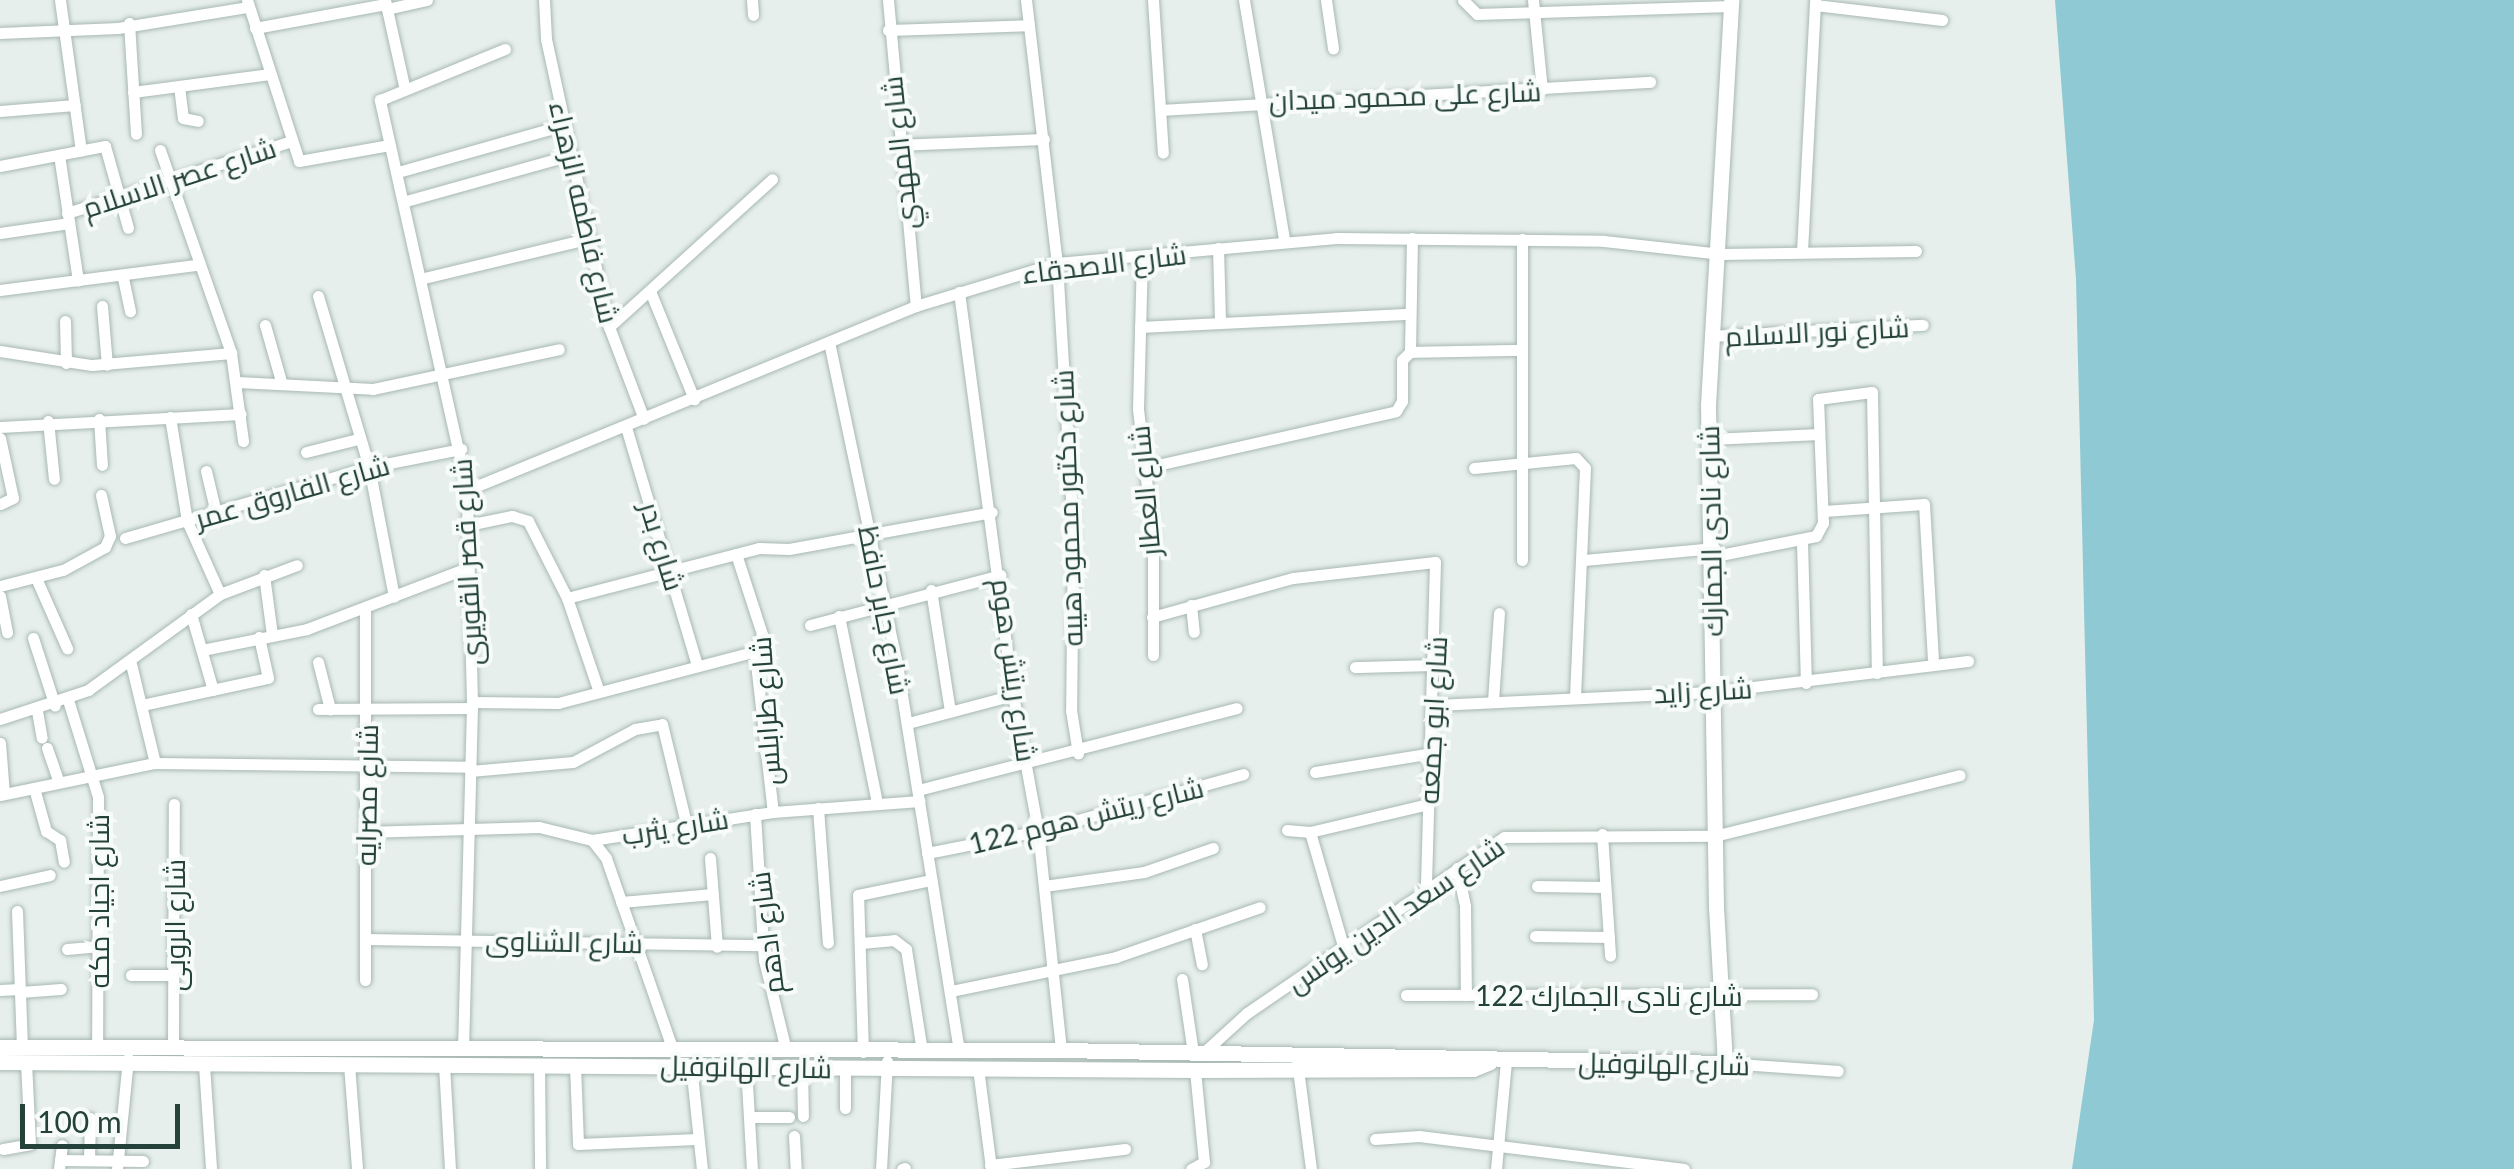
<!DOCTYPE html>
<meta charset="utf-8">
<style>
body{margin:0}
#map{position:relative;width:2514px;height:1169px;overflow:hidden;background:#e6efeb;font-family:Lato,Cairo,sans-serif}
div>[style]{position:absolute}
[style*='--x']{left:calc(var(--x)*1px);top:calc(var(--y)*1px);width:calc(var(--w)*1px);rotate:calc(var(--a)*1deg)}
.water>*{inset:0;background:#8ec9d4}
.roads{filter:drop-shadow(0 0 2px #a8b8b2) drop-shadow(0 0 2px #a8b8b2)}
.street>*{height:11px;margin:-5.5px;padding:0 5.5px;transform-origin:5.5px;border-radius:5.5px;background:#fff}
.secondary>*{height:15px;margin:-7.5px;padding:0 7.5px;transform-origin:7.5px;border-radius:7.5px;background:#fff}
span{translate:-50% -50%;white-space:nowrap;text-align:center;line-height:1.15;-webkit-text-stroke:8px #f7fbf9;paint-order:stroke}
.street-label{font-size:28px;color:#24423a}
.scale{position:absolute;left:20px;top:1104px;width:160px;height:45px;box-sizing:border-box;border:5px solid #24423a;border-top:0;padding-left:12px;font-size:30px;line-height:35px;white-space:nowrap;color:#24423a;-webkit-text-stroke:8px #f7fbf9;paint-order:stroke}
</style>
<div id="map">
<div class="water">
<i style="clip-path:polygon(2055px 0,2514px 0,2514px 1169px,2072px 1169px,2094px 1020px,2076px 279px)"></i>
</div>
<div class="roads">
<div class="street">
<i style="--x:60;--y:0;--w:152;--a:82.1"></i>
<i style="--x:247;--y:0;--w:169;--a:72.1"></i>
<i style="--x:299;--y:161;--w:92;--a:-10"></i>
<i style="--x:385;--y:0;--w:88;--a:77.5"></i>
<i style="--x:544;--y:0;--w:39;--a:87"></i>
<i style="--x:546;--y:39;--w:295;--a:77.7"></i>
<i style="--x:609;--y:327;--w:98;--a:69.2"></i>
<i style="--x:752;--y:0;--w:15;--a:86"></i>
<i style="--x:888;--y:0;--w:307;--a:84.8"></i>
<i style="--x:1026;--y:0;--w:265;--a:83.3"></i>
<i style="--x:1057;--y:263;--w:269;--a:86.6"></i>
<i style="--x:1073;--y:532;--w:178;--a:90.6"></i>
<i style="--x:1071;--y:710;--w:44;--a:80.8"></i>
<i style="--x:1153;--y:0;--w:153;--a:86.3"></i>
<i style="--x:1244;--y:0;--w:243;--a:80.5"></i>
<i style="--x:1326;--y:0;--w:49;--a:81.7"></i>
<i style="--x:1463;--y:0;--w:20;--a:45"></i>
<i style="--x:1477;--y:14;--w:254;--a:-1.8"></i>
<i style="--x:1533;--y:0;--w:90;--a:84.3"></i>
<i style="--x:1815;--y:5;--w:128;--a:6.7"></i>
<i style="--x:387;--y:9;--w:41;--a:-12.7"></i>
<i style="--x:129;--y:23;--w:111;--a:86.4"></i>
<i style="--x:255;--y:28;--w:133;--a:-10.4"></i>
<i style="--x:888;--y:30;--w:141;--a:-2"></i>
<i style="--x:0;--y:33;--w:118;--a:-2.4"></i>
<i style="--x:118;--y:28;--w:132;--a:-9.2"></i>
<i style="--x:179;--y:86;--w:32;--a:83"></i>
<i style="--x:183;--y:118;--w:15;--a:11"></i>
<i style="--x:133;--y:92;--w:138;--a:-7.5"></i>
<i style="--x:1161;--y:110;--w:490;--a:-3.3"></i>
<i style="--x:0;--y:111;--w:75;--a:-4.6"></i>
<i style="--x:896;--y:145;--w:148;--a:-2.3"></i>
<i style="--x:160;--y:150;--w:215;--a:70.7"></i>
<i style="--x:231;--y:353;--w:89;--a:82.2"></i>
<i style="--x:59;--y:155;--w:127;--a:81.4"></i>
<i style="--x:0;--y:166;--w:107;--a:-10.8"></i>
<i style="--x:105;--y:146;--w:85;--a:74.3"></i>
<i style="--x:398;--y:172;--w:173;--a:-15.8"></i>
<i style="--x:406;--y:201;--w:171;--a:-15.6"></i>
<i style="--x:67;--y:213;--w:235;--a:-17.8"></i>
<i style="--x:0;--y:233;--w:70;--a:-8.2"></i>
<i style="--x:1522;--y:239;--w:321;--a:90"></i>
<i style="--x:1218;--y:248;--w:72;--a:88.4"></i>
<i style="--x:1802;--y:251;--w:251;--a:-87"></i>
<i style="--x:1142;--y:256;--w:153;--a:91.5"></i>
<i style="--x:1138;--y:409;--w:131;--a:83.4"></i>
<i style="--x:1153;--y:539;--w:116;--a:90"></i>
<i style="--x:123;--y:278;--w:34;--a:78"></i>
<i style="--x:424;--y:278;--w:171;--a:-13.5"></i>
<i style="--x:0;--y:290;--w:197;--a:-7.3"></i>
<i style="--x:650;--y:291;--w:117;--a:67.8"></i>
<i style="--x:959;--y:292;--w:407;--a:82.4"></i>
<i style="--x:1013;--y:695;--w:138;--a:79.6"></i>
<i style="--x:1038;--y:831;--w:220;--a:84"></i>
<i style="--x:318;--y:296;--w:178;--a:73.4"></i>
<i style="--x:369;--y:467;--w:132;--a:79.1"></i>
<i style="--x:102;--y:306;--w:59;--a:85.2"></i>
<i style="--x:65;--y:321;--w:42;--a:88.6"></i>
<i style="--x:265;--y:325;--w:58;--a:74.1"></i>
<i style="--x:609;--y:327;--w:220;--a:-42.2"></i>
<i style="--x:1140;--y:327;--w:270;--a:-2.8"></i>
<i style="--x:1710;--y:336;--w:213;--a:-3"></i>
<i style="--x:829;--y:342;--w:335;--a:78.1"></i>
<i style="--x:898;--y:670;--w:384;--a:80.9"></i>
<i style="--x:0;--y:351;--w:93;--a:8.7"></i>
<i style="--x:92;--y:365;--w:140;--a:-4.9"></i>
<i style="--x:1410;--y:352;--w:114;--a:-89"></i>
<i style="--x:237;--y:382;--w:136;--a:2.9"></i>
<i style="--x:373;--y:389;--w:190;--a:-12.1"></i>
<i style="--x:170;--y:417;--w:105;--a:80.7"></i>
<i style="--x:187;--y:521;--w:80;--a:65.7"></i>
<i style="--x:99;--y:419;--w:46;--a:86.3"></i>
<i style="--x:48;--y:421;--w:58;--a:84.1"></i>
<i style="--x:0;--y:427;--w:241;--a:-3.1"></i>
<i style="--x:626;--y:427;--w:248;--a:73.4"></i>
<i style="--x:0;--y:438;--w:61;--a:77.8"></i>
<i style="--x:13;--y:498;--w:14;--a:155"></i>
<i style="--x:1711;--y:439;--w:108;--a:-2.7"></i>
<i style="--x:306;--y:452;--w:54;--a:-14"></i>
<i style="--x:1144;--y:468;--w:258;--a:-12.7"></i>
<i style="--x:1396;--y:411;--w:12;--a:-59"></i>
<i style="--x:1402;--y:401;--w:41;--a:-90"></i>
<i style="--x:1402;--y:360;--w:11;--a:-45"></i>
<i style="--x:1410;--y:352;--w:109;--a:-1.1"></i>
<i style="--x:1474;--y:468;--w:102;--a:-5.6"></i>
<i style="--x:1576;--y:458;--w:13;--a:48"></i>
<i style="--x:1585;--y:468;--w:228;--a:92.5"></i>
<i style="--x:206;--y:471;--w:43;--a:76.6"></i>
<i style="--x:467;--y:490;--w:485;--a:-22.3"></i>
<i style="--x:916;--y:306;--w:147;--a:-17"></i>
<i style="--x:1057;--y:263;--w:280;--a:-5.1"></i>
<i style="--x:1336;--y:238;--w:268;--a:0.6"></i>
<i style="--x:1604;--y:241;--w:118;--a:6.3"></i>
<i style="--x:1721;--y:254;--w:195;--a:-0.9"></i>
<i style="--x:1824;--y:511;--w:100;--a:-4"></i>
<i style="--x:1924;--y:504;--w:154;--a:86.7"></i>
<i style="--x:468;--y:525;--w:45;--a:-11.6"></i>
<i style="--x:512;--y:516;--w:17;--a:17"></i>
<i style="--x:528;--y:521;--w:86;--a:63.1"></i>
<i style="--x:567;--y:598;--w:99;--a:71.2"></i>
<i style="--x:125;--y:538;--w:254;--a:-16.2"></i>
<i style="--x:369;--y:467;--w:94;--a:-11.1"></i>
<i style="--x:1802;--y:542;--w:141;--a:88.4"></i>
<i style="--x:736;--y:554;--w:84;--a:72"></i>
<i style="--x:762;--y:634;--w:22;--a:108"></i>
<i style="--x:755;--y:655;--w:158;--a:83.5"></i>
<i style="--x:1715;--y:556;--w:103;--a:-11.2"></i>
<i style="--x:1816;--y:536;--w:15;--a:-62"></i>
<i style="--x:1823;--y:523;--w:124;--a:-92.3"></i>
<i style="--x:1818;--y:399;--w:54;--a:-7.4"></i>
<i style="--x:1872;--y:392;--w:281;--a:89"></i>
<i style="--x:1584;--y:560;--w:131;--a:-5.3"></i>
<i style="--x:264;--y:575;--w:61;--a:82.4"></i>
<i style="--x:36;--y:578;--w:77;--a:66.1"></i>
<i style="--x:0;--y:586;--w:65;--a:-14.3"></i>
<i style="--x:63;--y:570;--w:48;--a:-28.7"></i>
<i style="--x:105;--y:547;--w:12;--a:-66"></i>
<i style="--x:110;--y:536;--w:42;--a:-102.4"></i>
<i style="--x:931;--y:590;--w:123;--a:81.1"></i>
<i style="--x:0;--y:596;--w:37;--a:79"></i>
<i style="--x:567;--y:598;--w:198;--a:-14.6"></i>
<i style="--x:759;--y:548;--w:30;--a:2"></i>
<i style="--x:789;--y:549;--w:206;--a:-10.3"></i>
<i style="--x:1191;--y:605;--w:27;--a:84"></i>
<i style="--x:365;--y:609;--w:371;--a:90"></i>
<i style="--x:191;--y:614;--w:79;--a:73.9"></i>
<i style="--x:839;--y:616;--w:191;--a:78.5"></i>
<i style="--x:1152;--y:617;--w:146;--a:-15.5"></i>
<i style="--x:1293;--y:578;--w:143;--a:-6.4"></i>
<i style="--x:1435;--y:562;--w:326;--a:91.6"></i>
<i style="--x:810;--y:625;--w:197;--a:-14.7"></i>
<i style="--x:33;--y:638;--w:71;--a:72.1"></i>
<i style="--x:202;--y:650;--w:107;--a:-11.3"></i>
<i style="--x:307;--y:629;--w:171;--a:-20.9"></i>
<i style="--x:318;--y:662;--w:49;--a:75.7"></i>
<i style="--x:131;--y:664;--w:102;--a:76.4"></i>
<i style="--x:1355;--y:667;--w:82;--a:-1.4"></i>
<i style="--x:68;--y:700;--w:102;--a:72.8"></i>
<i style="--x:98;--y:797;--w:250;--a:90.2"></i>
<i style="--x:1493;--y:701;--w:88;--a:-86.1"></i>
<i style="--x:472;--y:702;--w:86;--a:0.7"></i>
<i style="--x:558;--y:703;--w:205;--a:-14.7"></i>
<i style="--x:142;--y:705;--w:129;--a:-12.1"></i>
<i style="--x:268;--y:678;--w:42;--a:-102.4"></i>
<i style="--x:1436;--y:705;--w:275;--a:-2.7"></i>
<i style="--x:1711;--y:692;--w:259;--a:-6.9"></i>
<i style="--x:318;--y:709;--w:154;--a:-0.4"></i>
<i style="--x:37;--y:711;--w:27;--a:80"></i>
<i style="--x:0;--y:719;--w:93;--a:-18.2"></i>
<i style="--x:88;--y:690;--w:163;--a:-36"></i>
<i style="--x:220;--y:594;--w:82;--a:-20.6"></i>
<i style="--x:908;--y:723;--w:109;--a:-14.9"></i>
<i style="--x:0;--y:743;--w:51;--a:85.5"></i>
<i style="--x:47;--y:748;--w:36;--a:71"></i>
<i style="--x:470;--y:771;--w:103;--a:-5"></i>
<i style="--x:573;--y:762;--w:70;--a:-28"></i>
<i style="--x:635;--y:729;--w:27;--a:-10"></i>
<i style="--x:662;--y:724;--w:102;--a:76.4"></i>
<i style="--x:1315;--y:772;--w:119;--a:-9.2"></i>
<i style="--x:34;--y:788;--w:45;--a:74.4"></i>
<i style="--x:46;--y:831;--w:17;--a:33"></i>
<i style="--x:60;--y:840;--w:22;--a:80"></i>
<i style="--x:918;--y:790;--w:329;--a:-14.4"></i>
<i style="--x:0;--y:795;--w:158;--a:-11.7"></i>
<i style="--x:155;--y:763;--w:315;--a:0.7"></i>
<i style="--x:818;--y:808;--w:135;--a:85.8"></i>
<i style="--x:755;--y:814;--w:146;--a:86.5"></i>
<i style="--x:764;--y:960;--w:93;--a:76.3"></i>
<i style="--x:1287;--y:830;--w:23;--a:5"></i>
<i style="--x:1310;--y:832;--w:121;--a:-13.3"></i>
<i style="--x:364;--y:832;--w:175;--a:-1.6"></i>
<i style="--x:539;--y:827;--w:55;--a:13.8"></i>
<i style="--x:592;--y:840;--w:23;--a:52"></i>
<i style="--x:606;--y:858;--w:203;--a:70.8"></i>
<i style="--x:1310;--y:832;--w:122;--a:73.8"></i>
<i style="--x:1602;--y:834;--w:122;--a:86.2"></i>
<i style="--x:592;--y:840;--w:183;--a:-8.8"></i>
<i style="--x:773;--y:812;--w:147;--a:-4.3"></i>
<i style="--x:927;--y:853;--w:113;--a:-11.2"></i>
<i style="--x:1038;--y:831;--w:213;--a:-15.5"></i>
<i style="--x:710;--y:858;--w:89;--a:85.5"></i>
<i style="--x:1457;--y:868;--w:39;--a:78"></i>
<i style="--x:1465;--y:906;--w:89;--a:89.4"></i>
<i style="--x:0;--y:886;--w:51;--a:-12.4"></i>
<i style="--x:1044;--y:886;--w:101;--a:-8"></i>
<i style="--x:1144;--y:872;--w:73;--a:-19.2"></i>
<i style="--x:1537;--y:886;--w:68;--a:0.8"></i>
<i style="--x:621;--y:902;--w:92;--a:-5"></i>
<i style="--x:17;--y:911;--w:136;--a:87.9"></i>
<i style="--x:1195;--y:929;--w:36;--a:79"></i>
<i style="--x:1535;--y:936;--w:74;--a:0.8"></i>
<i style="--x:365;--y:939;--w:398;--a:0.9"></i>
<i style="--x:861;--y:943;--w:33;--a:-5"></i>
<i style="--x:894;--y:940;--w:15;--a:37"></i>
<i style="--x:906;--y:949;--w:103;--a:81.1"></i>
<i style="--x:67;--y:949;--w:33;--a:-5"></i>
<i style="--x:131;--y:975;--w:42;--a:0"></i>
<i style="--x:1182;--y:979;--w:75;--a:81.5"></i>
<i style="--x:0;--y:990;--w:20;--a:-3"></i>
<i style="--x:951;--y:991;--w:168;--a:-11.6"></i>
<i style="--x:1116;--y:957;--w:152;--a:-19.1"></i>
<i style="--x:20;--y:992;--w:41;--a:-4.2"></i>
<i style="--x:1406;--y:995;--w:406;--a:-0.1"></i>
<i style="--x:173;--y:1047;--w:243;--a:-89.8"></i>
<i style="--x:463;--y:1050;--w:348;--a:-88.5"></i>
<i style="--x:472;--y:702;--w:212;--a:-91.4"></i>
<i style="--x:467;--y:490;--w:400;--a:-102.6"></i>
<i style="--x:380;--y:100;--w:135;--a:-22.2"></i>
<i style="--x:863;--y:1052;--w:157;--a:-91.8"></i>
<i style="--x:858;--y:895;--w:75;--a:-11.6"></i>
<i style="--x:1203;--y:1053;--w:59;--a:-42.3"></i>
<i style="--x:1247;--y:1013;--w:311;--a:-34.4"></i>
<i style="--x:1504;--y:837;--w:210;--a:-0.3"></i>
<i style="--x:1714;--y:836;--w:253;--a:-13.9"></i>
<i style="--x:1725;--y:1063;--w:113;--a:4"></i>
<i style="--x:349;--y:1064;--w:105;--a:85.6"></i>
<i style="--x:204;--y:1065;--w:104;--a:86.1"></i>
<i style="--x:444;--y:1065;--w:104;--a:86.7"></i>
<i style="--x:539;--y:1065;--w:104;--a:89.4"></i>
<i style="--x:575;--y:1065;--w:79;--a:87.8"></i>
<i style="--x:578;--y:1144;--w:119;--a:-2.4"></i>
<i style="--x:691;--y:1065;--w:105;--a:84"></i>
<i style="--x:746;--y:1066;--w:103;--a:86.7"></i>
<i style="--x:802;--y:1066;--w:50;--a:88.9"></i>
<i style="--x:845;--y:1067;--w:41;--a:90"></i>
<i style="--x:978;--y:1068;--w:101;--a:82.6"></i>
<i style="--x:1298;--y:1069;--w:101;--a:82.6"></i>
<i style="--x:749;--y:1117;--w:40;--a:0"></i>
<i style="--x:794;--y:1136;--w:33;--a:87"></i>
<i style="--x:1375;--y:1139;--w:44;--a:-3.9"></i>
<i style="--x:1419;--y:1136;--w:267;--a:7.1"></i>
<i style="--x:3;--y:1149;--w:27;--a:-10"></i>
<i style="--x:30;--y:1144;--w:81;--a:-92.8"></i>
<i style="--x:60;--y:1160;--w:83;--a:0.7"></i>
<i style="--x:89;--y:1160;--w:42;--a:-88.6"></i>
<i style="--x:990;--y:1165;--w:136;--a:-6.8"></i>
<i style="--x:59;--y:1169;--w:24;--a:-83"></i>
<i style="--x:117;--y:1169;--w:111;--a:-84.3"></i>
<i style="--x:881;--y:1169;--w:108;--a:-86.8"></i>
<i style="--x:902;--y:1169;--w:3;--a:-18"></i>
<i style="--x:1191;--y:1169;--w:15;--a:-28"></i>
<i style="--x:1204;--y:1162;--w:92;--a:-95.6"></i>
<i style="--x:1496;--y:1169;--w:107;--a:-84.7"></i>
</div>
<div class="secondary">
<i style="--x:0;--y:1047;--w:1061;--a:0.16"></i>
<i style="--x:1061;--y:1050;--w:664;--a:1.12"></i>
<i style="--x:1725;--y:1063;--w:155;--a:-93.3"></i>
<i style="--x:1716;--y:908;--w:503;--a:-90.91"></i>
<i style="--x:1708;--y:405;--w:406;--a:-86.7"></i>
<i style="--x:0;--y:1062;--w:1195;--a:0.38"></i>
<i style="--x:1195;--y:1070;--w:278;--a:-0.2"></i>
<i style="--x:1473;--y:1069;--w:18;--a:-22"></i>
</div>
</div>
<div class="street-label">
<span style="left:1405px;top:95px;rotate:-2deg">شارع على محمود ميدان</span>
<span style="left:899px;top:153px;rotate:-96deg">شارع المهدي</span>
<span style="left:179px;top:177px;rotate:-18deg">شارع عصر الاسلام</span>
<span style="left:585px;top:212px;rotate:77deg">شارع فاطمه الزهراء</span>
<span style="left:1104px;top:263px;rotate:-7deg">شارع الاصدقاء</span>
<span style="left:1817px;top:331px;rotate:-3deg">شارع نور الاسلام</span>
<span style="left:292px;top:491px;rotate:-16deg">شارع الفاروق عمر</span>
<span style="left:1144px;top:491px;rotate:-95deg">شارع العطار</span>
<span style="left:1067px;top:508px;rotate:-92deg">شارع دكتور محمود هيبه</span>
<span style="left:1710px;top:531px;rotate:-91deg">شارع نادى الجمارك</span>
<span style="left:663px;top:546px;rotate:73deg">شارع بدر</span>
<span style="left:466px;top:562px;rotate:-93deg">شارع قصر القويرى</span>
<span style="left:885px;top:610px;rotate:79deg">شارع جابر حافظ</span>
<span style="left:1015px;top:670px;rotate:82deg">شارع ريتش هوم</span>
<span style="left:1703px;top:690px;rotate:-3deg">شارع زايد</span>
<span style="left:765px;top:711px;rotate:-94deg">شارع طرابلس</span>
<span style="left:1432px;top:720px;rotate:-87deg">شارع ابو جمعه</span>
<span style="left:366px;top:795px;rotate:-89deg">شارع مصرايه</span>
<span style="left:1086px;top:815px;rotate:-14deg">شارع ريتش هوم 122</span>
<span style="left:675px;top:826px;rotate:-9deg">شارع يثرب</span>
<span style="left:98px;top:901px;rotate:-90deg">شارع اجياد مكه</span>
<span style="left:1395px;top:914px;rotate:-34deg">شارع سعد الدين يونس</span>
<span style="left:174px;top:925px;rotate:-90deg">شارع الروبى</span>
<span style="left:766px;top:933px;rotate:-97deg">شارع ادهم</span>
<span style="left:564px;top:941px;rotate:1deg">شارع الشناوى</span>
<span style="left:1609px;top:995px">شارع نادى الجمارك 122</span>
<span style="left:1664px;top:1063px;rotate:1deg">شارع الهانوفيل</span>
<span style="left:746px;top:1066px;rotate:1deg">شارع الهانوفيل</span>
</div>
<div class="scale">100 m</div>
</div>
